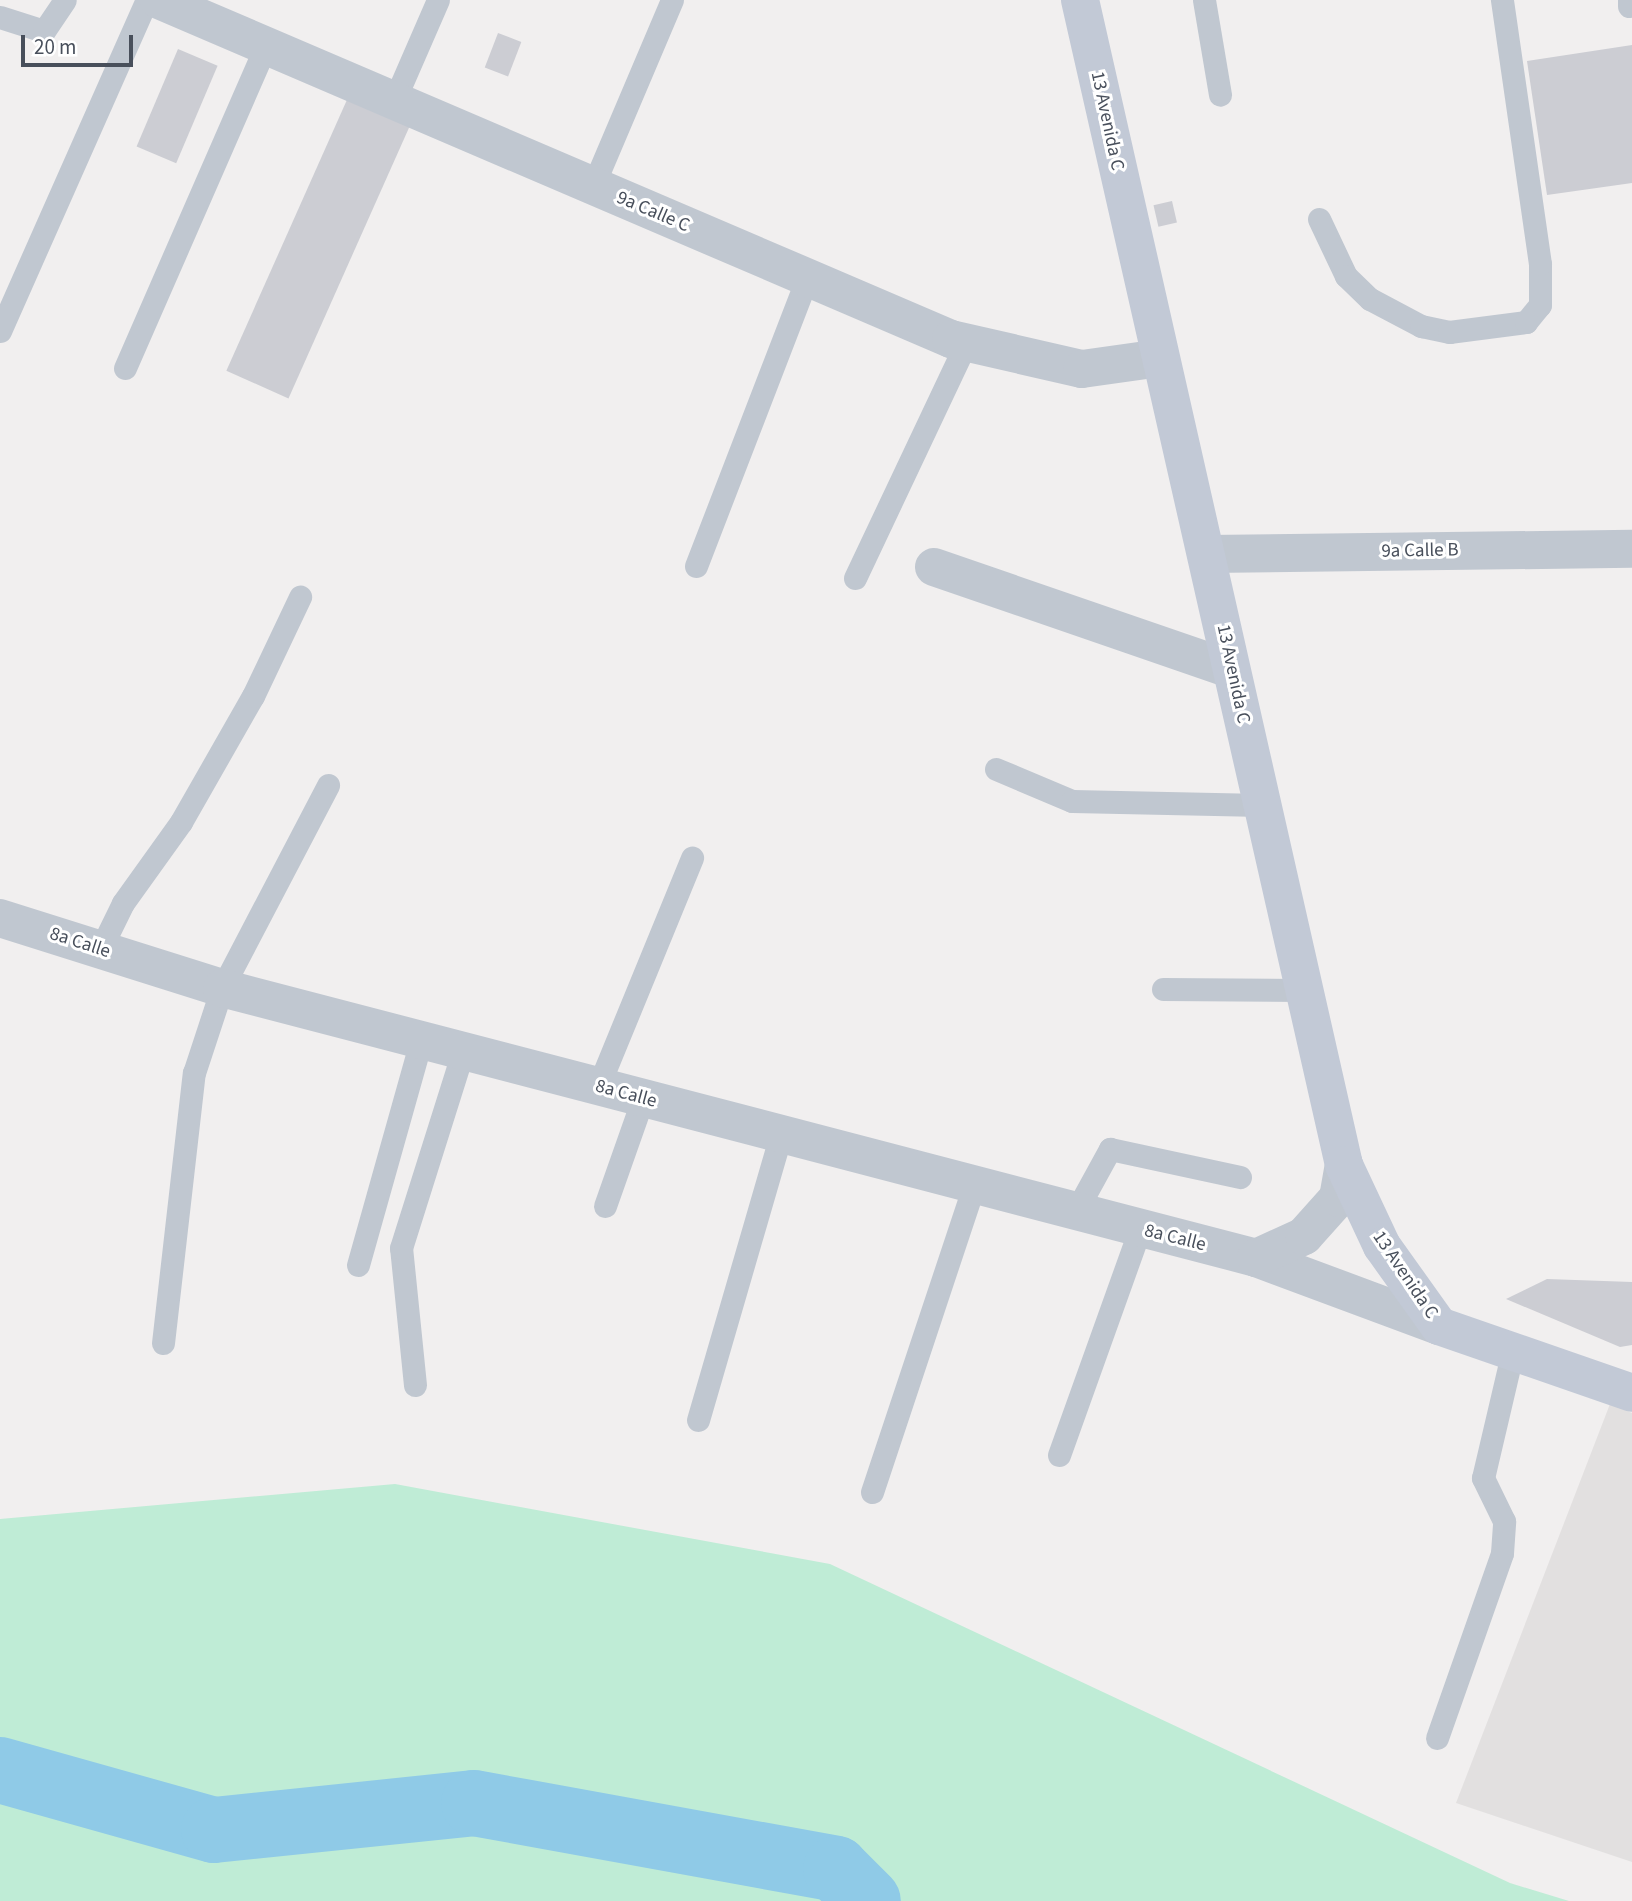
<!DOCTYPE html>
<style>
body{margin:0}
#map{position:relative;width:1632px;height:1901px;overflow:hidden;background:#f1efef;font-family:"Source Sans 3",sans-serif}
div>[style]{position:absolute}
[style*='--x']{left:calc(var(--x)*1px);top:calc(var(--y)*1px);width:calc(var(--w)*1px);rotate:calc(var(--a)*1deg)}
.education>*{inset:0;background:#e2e0e0}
.green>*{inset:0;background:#bfecd6}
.river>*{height:66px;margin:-33px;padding:0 33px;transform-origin:33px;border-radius:33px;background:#8fcae7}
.building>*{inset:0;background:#cccdd3;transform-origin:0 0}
.lane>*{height:23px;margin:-11.5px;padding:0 11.5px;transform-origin:11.5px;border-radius:11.5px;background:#c0c7d0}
.street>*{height:38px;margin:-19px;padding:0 19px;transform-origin:19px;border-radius:19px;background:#c0c7d0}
.secondary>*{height:38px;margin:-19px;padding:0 19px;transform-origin:19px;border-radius:19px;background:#c2c9d6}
span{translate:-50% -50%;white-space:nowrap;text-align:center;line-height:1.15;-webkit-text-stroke:6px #fff;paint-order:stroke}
.street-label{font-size:19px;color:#484f5b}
.scale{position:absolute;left:21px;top:35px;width:112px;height:32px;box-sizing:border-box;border:4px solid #484f5b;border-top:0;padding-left:9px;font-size:21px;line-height:24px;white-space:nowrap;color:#484f5b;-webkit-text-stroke:5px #fff;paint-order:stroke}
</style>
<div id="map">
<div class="education">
<i style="clip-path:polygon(1610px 1404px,1632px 1413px,1632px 1862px,1456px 1803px)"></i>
</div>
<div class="green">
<i style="clip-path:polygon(395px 1484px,830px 1564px,1510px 1883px,1569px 1901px,0 1901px,0 1519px)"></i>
</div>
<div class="river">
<i style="--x:0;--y:1770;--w:222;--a:15.7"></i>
<i style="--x:214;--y:1830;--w:261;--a:-5.9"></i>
<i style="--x:474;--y:1803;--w:368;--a:10.3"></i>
<i style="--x:836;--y:1869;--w:45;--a:45"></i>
</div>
<div class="building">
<i style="left:498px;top:33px;width:25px;height:37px;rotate:21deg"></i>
<i style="clip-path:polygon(1632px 45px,1632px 183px,1547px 195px,1527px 61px)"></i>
<i style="left:178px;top:49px;width:43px;height:106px;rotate:23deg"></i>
<i style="left:350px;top:93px;width:68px;height:304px;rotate:24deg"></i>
<i style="left:1172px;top:201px;width:22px;height:19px;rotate:77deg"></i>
<i style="clip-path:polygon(1547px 1279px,1632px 1282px,1632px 1345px,1620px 1347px,1506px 1299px)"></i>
</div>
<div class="lane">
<i style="--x:1204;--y:0;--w:96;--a:80.4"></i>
<i style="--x:1629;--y:0;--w:6;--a:90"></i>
<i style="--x:0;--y:17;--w:46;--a:17.7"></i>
<i style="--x:44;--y:31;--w:37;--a:-56"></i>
<i style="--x:394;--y:101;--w:110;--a:-66.5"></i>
<i style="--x:593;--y:186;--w:202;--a:-67"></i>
<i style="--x:1319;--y:219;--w:63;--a:64.7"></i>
<i style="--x:1346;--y:276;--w:33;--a:44"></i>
<i style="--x:1370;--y:299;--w:58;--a:27.9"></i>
<i style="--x:1421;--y:326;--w:29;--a:12"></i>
<i style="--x:1449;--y:332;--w:78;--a:-7.4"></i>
<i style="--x:1526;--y:322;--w:22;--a:-51"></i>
<i style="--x:1540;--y:305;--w:41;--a:-90"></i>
<i style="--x:1540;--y:264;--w:267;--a:-98.2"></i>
<i style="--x:0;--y:331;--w:362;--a:-66.1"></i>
<i style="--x:125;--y:368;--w:352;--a:-66.4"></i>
<i style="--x:696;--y:566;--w:309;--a:-68.9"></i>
<i style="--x:855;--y:578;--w:260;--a:-64.7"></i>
<i style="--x:996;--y:769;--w:82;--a:22.8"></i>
<i style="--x:1072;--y:801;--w:190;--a:1.2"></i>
<i style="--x:100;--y:950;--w:52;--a:-63.9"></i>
<i style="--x:123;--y:903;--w:100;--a:-54.4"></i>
<i style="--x:181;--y:822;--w:145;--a:-60.3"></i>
<i style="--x:253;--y:696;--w:110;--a:-64.6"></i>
<i style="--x:1163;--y:989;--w:141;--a:0.4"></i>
<i style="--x:598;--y:1087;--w:248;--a:-67.7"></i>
<i style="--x:605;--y:1206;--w:114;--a:-70.6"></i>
<i style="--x:1076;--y:1211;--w:71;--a:-61.3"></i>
<i style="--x:1110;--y:1149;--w:133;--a:12.2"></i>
<i style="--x:358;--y:1265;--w:233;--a:-74.3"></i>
<i style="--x:163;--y:1343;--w:272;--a:-83.5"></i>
<i style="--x:194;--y:1073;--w:89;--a:-71.8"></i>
<i style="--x:222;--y:988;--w:229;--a:-62.4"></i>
<i style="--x:415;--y:1385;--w:138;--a:-95.8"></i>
<i style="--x:401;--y:1248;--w:207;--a:-72.5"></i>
<i style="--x:698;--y:1420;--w:297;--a:-73.8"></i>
<i style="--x:1059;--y:1455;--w:240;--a:-70.3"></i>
<i style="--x:872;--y:1492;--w:324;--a:-71.6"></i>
<i style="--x:1437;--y:1738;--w:196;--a:-70.6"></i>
<i style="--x:1502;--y:1553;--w:32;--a:-86"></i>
<i style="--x:1504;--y:1521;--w:48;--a:-116"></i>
<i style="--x:1483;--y:1478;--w:127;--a:-76.8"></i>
</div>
<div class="street">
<i style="--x:159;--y:0;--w:862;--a:23.17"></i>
<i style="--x:951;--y:339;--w:134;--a:12.9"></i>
<i style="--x:1082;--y:369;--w:79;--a:-8"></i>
<i style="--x:1208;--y:554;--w:424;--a:-0.7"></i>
<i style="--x:934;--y:567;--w:314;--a:19"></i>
<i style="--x:0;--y:918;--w:233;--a:17.5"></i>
<i style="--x:222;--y:988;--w:1069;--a:14.63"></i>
<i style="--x:1256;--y:1258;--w:195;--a:20.4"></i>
<i style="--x:1256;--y:1258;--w:53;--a:-24.6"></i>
<i style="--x:1304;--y:1236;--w:51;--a:-48.2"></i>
<i style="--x:1338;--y:1198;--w:34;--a:-80"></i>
</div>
<div class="secondary">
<i style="--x:1080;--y:0;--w:1195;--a:77.23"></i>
<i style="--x:1344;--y:1165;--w:89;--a:64.9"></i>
<i style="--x:1382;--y:1246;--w:98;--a:54.5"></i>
<i style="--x:1439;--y:1326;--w:204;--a:19.1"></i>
</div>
<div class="street-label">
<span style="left:1107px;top:121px;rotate:78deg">13 Avenida C</span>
<span style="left:653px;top:212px;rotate:23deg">9a Calle C</span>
<span style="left:1420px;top:551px;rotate:-1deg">9a Calle B</span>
<span style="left:1233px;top:674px;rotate:78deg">13 Avenida C</span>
<span style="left:80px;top:943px;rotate:18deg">8a Calle</span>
<span style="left:626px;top:1094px;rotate:15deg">8a Calle</span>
<span style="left:1175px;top:1238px;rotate:14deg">8a Calle</span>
<span style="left:1405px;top:1275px;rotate:56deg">13 Avenida C</span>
</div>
<div class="scale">20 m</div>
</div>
